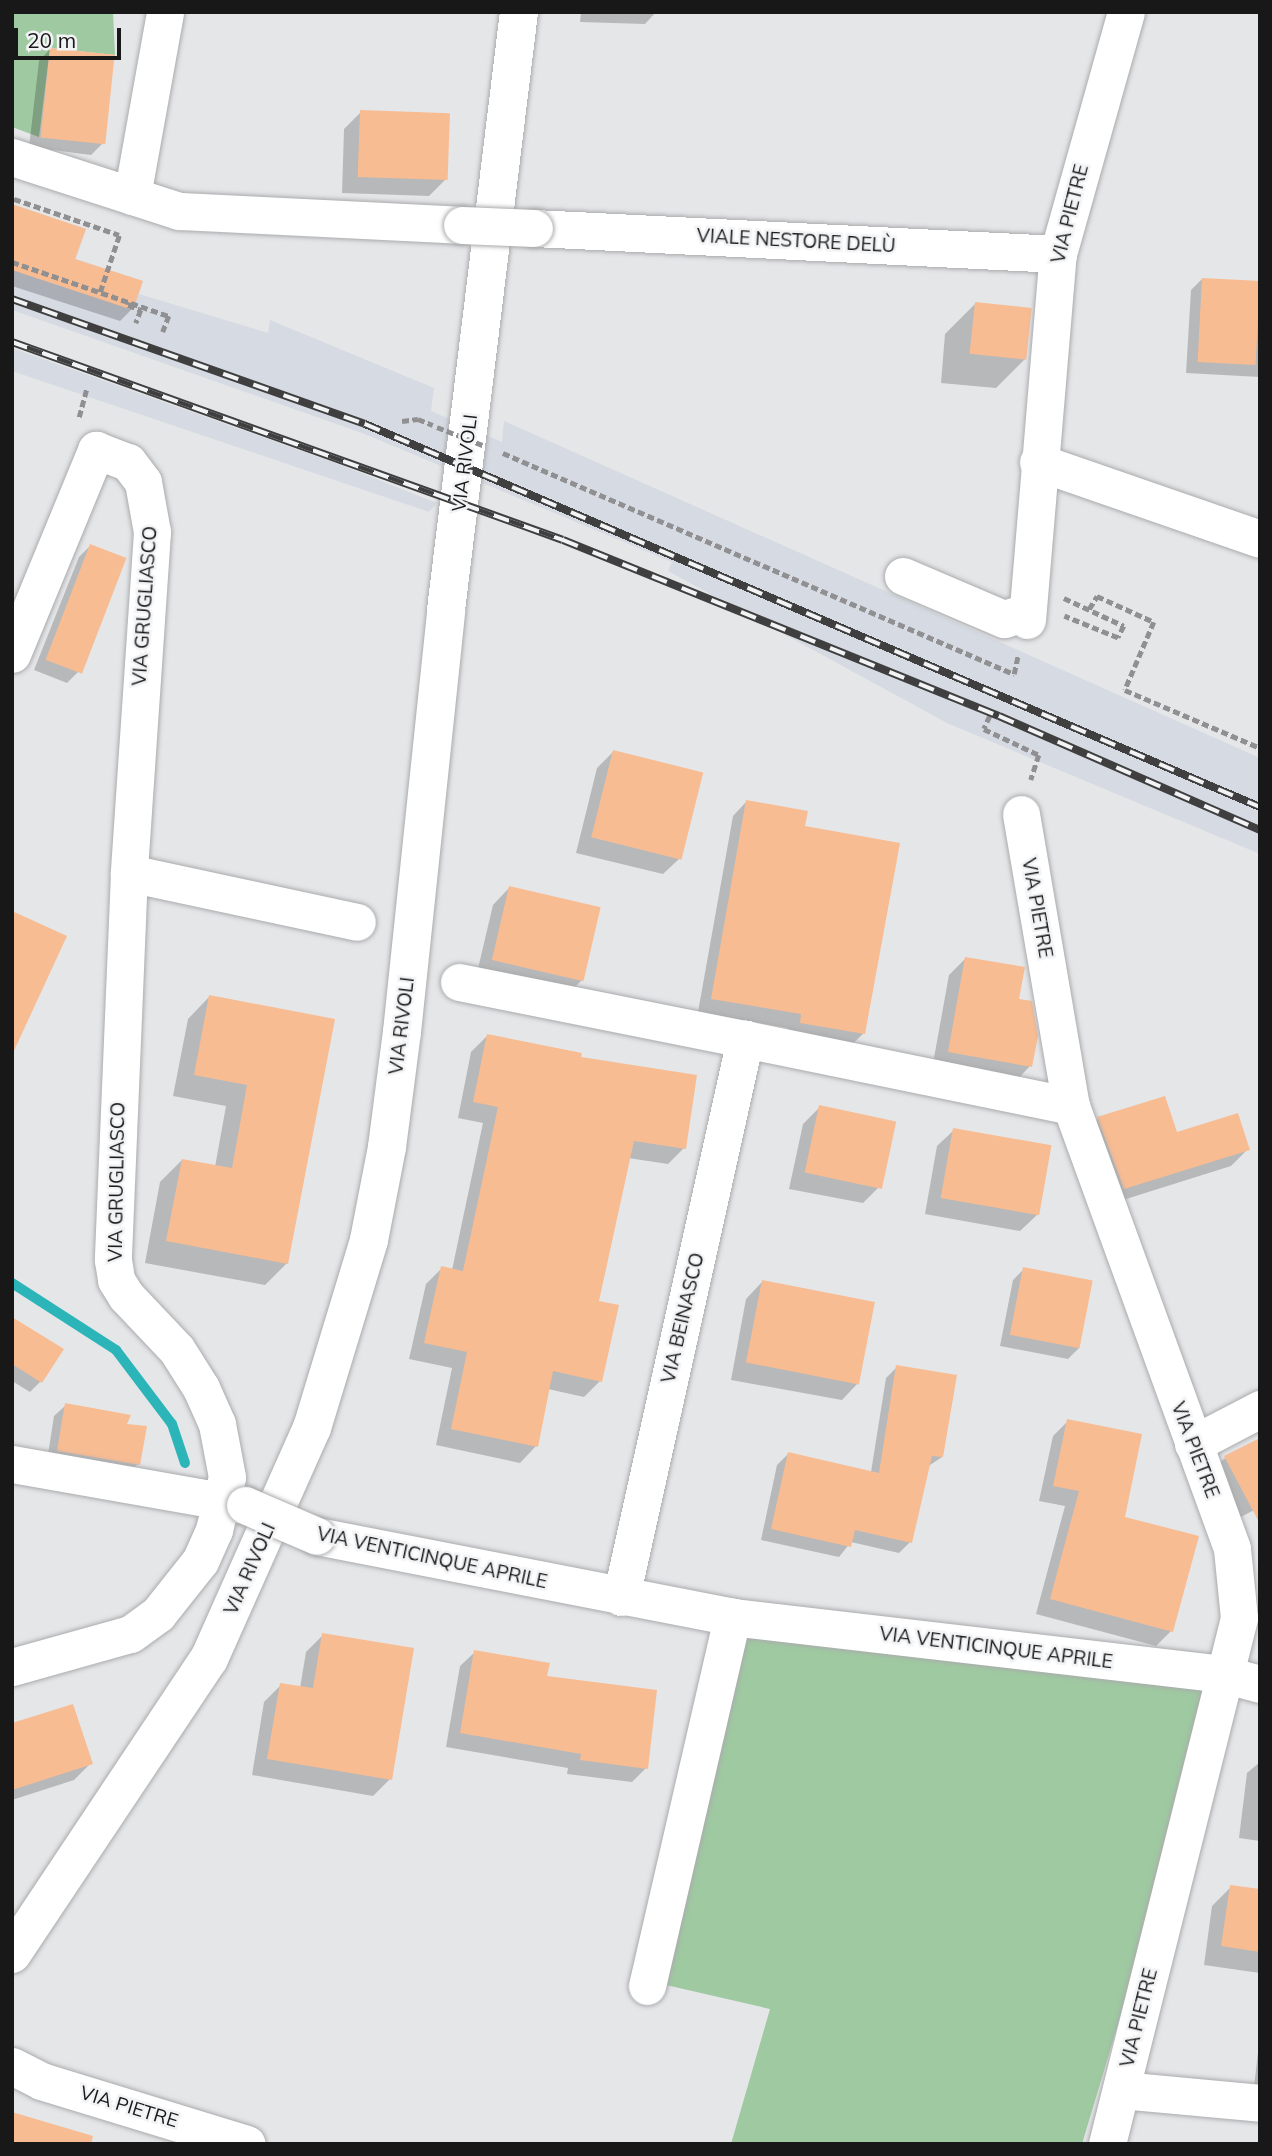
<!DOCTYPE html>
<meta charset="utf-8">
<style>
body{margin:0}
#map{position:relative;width:1272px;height:2156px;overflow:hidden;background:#e5e6e8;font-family:Mulish,sans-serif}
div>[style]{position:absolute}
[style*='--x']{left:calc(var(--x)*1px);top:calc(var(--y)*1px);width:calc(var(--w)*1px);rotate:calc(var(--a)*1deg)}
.built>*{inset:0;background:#d6dbe3}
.green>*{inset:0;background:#9fc9a1}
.shadow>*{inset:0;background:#0003}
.stream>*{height:10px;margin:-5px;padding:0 5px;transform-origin:5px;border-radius:5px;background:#2cb5b9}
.building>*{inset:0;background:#f8bc93;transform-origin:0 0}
.path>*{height:4.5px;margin-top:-2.25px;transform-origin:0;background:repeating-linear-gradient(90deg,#909092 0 7px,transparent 0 10.5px)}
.roads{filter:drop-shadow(0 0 2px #aaabad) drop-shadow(0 0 2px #aaabad)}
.minor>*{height:37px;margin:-18.5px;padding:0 18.5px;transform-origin:18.5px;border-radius:18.5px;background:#fff}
.tertiary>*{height:38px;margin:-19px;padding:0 19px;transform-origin:19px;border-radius:19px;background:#fff}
.rail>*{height:8px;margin-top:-4px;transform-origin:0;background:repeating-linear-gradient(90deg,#f2f3f5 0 16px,#3f3f40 0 32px);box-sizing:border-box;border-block:2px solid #3f3f40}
.path-bridge>*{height:4.5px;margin-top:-2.25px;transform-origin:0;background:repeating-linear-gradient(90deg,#909092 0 7px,transparent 0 10.5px)}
.bridges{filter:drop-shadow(0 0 2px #aaabad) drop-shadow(0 0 2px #aaabad)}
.minor-bridge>*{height:37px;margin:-18.5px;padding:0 18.5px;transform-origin:18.5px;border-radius:18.5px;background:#fff}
span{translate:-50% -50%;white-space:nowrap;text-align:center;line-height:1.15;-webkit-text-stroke:5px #f2f3f5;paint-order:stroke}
.street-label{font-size:19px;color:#181819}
.frame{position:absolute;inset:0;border:14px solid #181819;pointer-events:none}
.scale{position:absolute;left:14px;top:28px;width:107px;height:32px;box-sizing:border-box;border:4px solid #181819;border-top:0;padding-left:9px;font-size:21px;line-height:24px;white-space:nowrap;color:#181819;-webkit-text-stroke:5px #f2f3f5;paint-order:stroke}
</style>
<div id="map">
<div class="built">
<i style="clip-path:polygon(12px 204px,86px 229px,76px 259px,143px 281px,139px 294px,268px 333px,270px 320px,434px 388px,431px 411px,502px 442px,504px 421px,1260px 758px,1260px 854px,949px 724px,668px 571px,672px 562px,362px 433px,12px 310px)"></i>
<i style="clip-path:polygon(12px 348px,341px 465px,437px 503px,429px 512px,12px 371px)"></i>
</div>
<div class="green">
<i style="clip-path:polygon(12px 12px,113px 12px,115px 55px,50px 48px,39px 137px,12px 127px)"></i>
<i style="clip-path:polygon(751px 1619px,1223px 1674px,1082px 2144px,731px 2144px,770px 2009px,666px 1985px)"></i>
</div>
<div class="shadow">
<i style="clip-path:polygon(581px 12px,656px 12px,645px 24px,580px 22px)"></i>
<i style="clip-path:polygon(50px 49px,102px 144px,91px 155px,29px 147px,39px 61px)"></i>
<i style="clip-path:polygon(361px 112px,446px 179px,429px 196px,342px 193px,344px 129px)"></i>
<i style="clip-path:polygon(12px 206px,73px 260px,132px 309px,120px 321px,12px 286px)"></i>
<i style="clip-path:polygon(1202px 279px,1260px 283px,1260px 377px,1186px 373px,1191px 290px)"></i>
<i style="clip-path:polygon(975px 304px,1026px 358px,996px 388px,941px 383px,945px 334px)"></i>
<i style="clip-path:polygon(90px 546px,78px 672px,67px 683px,34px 670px,79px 557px)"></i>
<i style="clip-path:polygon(613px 752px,680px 858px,663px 874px,576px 853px,597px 768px)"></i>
<i style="clip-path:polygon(746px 802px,803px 827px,863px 1034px,849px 1047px,787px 1036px,788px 1028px,698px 1012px,733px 816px)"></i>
<i style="clip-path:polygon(509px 888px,582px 980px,565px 997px,476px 977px,493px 905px)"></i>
<i style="clip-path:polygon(966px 958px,1017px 1000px,1030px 1066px,1014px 1083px,932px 1069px,949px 975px)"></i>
<i style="clip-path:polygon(209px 997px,333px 1020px,287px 1263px,265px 1285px,145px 1263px,160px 1182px,182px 1160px,215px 1167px,226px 1106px,173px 1096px,188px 1019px)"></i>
<i style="clip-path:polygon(487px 1036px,579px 1059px,684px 1148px,668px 1164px,628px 1158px,596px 1302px,600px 1381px,584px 1397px,548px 1389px,536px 1446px,520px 1463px,436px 1445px,452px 1368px,409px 1359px,426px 1284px,442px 1268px,452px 1270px,483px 1123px,458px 1118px,471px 1052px)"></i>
<i style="clip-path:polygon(820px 1107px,880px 1186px,863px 1203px,789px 1189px,803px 1124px)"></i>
<i style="clip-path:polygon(1098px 1119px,1176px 1135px,1248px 1149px,1231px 1166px,1107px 1205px,1082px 1135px)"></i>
<i style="clip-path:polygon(954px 1130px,1037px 1215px,1020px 1231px,925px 1214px,937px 1146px)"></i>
<i style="clip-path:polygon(1024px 1269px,1079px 1348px,1068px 1359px,1000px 1346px,1013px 1280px)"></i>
<i style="clip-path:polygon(762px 1282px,858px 1383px,842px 1400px,731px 1380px,746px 1299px)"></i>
<i style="clip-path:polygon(12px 1319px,41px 1381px,30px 1392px,12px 1381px)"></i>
<i style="clip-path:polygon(897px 1367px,942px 1457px,927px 1467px,910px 1542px,899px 1553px,851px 1542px,839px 1557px,761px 1540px,777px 1465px,788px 1454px,871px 1472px,886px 1378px)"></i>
<i style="clip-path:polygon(66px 1405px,124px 1425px,138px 1464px,127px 1475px,47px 1461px,54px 1416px)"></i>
<i style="clip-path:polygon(1068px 1421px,1123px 1518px,1171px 1631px,1156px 1646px,1036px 1614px,1065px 1506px,1039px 1501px,1053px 1436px)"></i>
<i style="clip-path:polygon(1225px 1458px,1260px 1507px,1233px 1521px,1208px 1474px)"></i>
<i style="clip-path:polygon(323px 1635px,390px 1779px,373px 1796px,252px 1775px,264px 1702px,281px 1685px,300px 1688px,306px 1652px)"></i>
<i style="clip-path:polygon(475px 1652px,545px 1678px,646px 1768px,632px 1782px,567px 1774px,568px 1768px,446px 1747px,460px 1666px)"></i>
<i style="clip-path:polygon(12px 1725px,91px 1763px,74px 1780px,12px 1800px)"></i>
<i style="clip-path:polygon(1260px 1762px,1260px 1841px,1239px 1838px,1247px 1773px)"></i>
<i style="clip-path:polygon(1231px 1887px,1260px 1891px,1260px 1973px,1204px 1965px,1212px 1906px)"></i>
<i style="clip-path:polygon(1260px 2035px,1260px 2088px,1254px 2087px)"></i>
</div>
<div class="stream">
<i style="--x:12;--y:1283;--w:124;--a:32.8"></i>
<i style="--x:116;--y:1350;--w:93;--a:52.9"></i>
<i style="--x:172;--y:1424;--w:41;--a:71.6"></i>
</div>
<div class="building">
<i style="left:50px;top:48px;width:65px;height:90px;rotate:6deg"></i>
<i style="left:360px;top:110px;width:90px;height:67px;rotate:2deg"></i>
<i style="clip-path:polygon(12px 204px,86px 229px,75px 259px,143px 281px,133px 310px,12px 270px)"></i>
<i style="left:1202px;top:278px;width:58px;height:84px;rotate:3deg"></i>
<i style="left:975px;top:302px;width:57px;height:52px;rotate:6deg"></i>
<i style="left:90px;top:544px;width:39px;height:124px;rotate:21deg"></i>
<i style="left:613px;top:750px;width:93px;height:90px;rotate:14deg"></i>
<i style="clip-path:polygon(746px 800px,808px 811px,805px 826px,900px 843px,865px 1034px,800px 1023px,801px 1014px,711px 999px)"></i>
<i style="left:509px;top:886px;width:94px;height:76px;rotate:13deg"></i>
<i style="clip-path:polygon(12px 911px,67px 936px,12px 1055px)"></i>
<i style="clip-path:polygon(965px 957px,1025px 967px,1019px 999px,1032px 1001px,1038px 1036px,1032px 1067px,948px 1052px)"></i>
<i style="clip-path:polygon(209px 995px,335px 1019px,288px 1264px,166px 1241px,182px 1159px,232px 1168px,247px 1085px,194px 1075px)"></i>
<i style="clip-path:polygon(487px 1034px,582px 1053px,581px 1057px,697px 1075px,686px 1149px,634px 1141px,599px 1301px,619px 1305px,602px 1382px,553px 1371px,538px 1447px,451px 1429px,467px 1352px,424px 1343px,441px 1266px,463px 1271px,498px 1107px,473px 1102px)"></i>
<i style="clip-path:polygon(1165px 1096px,1177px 1132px,1238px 1113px,1250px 1150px,1124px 1189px,1097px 1117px)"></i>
<i style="left:819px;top:1105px;width:79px;height:69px;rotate:12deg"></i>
<i style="left:953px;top:1128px;width:100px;height:71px;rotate:10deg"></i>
<i style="left:1023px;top:1267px;width:71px;height:69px;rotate:11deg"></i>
<i style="left:762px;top:1280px;width:115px;height:84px;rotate:11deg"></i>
<i style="clip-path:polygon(12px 1317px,64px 1349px,42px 1383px,12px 1364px)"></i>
<i style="clip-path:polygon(896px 1365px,957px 1375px,943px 1457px,932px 1456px,912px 1543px,855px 1530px,851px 1547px,771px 1529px,788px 1452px,879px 1473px)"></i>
<i style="clip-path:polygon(65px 1403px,131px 1415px,127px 1424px,147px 1426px,140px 1465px,57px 1451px)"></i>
<i style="clip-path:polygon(1067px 1419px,1142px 1434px,1125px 1517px,1199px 1536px,1173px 1632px,1050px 1599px,1079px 1491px,1053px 1486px)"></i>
<i style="clip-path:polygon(1260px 1438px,1260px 1524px,1224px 1456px)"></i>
<i style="clip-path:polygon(322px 1633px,414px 1648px,392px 1780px,267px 1759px,280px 1683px,313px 1688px)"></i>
<i style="clip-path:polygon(474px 1650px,550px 1663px,547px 1676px,657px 1690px,648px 1769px,580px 1760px,581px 1754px,460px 1733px)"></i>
<i style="clip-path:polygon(73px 1704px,93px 1764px,12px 1790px,12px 1723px)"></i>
<i style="clip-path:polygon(1230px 1885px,1260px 1889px,1260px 1952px,1221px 1946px)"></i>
<i style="clip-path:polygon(12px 2112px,93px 2136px,91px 2144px,12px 2144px)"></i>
</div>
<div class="path">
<i style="--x:14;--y:199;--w:111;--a:18.9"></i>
<i style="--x:12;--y:262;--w:166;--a:19"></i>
<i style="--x:169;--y:316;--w:17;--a:111"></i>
<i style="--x:100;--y:292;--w:62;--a:-71.3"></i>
<i style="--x:129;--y:302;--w:3;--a:108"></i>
<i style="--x:128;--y:305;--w:14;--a:21"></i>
<i style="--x:141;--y:310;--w:14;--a:111"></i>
<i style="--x:79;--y:417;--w:30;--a:-75"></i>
<i style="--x:402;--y:421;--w:16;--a:-7"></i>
<i style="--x:418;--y:419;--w:16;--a:22"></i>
<i style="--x:503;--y:453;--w:557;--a:23.39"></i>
<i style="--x:1014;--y:674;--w:19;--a:-78"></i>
<i style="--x:1064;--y:598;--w:66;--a:25"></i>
<i style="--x:1124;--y:626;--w:13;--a:117"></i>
<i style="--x:1118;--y:638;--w:58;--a:-157.8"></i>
<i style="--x:1089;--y:609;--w:15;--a:-58"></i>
<i style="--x:1097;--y:596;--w:63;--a:24.5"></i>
<i style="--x:1154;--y:622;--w:74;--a:113.1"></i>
<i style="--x:1125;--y:690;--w:147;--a:23.2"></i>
<i style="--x:990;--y:716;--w:14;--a:115"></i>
<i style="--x:984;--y:729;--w:61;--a:25.3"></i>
<i style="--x:1039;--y:755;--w:26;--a:108"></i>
</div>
<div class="roads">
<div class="minor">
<i style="--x:12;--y:157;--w:176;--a:17.9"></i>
<i style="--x:179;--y:211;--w:283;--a:2.8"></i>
<i style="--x:132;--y:196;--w:187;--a:-79.8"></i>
<i style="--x:534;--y:228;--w:525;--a:2.84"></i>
<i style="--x:1038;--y:462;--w:235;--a:19.1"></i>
<i style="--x:903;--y:576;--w:110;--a:23.1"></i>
<i style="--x:1004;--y:619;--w:24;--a:-17"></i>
<i style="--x:1027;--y:620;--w:367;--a:-85.2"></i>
<i style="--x:1058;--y:254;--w:251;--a:-74.3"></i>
<i style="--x:12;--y:654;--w:221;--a:-67.6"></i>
<i style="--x:96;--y:450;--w:34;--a:21"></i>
<i style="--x:128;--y:462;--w:25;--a:53"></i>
<i style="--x:143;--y:482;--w:51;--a:79.8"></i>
<i style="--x:152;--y:532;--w:342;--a:93.9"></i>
<i style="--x:129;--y:873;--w:387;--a:92.4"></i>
<i style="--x:113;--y:1260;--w:20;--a:81"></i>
<i style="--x:116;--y:1280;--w:19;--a:58"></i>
<i style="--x:126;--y:1296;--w:74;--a:46.6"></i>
<i style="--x:177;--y:1350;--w:45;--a:57.7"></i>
<i style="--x:201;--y:1388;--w:39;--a:66"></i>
<i style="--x:217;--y:1424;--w:54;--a:79.3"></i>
<i style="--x:227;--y:1477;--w:55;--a:103.8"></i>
<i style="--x:214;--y:1530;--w:34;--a:114"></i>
<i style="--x:200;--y:1561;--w:68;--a:128.4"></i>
<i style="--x:158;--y:1614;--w:34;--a:144"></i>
<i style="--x:130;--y:1634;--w:123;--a:164.4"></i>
<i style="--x:1021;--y:814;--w:296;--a:80.3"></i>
<i style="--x:1071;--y:1106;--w:471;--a:70"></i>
<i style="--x:1232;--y:1549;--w:69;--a:84.2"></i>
<i style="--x:1239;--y:1618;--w:542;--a:104.09"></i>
<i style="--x:129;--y:873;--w:233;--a:12.1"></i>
<i style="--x:459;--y:982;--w:292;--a:11.3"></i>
<i style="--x:1193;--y:1444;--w:76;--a:-27.6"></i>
<i style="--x:12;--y:1464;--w:237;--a:10"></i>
<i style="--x:317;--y:1536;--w:423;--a:11"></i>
<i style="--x:732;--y:1617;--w:494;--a:6.6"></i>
<i style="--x:1223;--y:1674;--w:38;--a:15"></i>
<i style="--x:621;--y:1597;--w:572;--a:-77.47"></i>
<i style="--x:745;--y:1039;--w:333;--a:11.6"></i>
<i style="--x:647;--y:1986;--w:379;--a:-77"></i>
<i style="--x:12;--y:2066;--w:33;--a:27"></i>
<i style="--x:41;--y:2081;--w:215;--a:17"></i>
<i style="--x:1121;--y:2090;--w:140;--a:5.3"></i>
</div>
<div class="tertiary">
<i style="--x:12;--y:1954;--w:355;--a:-56.3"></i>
<i style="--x:209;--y:1659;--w:253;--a:-66"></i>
<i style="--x:312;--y:1428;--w:196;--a:-73.1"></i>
<i style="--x:369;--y:1240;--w:95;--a:-79"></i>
<i style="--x:387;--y:1147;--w:116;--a:-82.6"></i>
<i style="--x:402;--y:1032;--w:424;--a:-84"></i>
<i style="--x:446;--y:610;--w:602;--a:-83.04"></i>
</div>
</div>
<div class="rail">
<i style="--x:12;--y:299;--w:374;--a:19.5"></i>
<i style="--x:365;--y:424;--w:974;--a:23.17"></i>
<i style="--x:12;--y:342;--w:585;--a:19.77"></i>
<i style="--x:563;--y:540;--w:470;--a:22"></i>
<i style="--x:999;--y:716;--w:285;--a:23.6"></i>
</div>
<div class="path-bridge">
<i style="--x:437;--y:427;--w:52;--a:21.6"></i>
</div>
<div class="bridges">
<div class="minor-bridge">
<i style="--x:462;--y:225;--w:72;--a:2.4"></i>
<i style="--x:245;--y:1505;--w:78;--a:23.3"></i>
</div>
</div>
<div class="street-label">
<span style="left:1070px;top:214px;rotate:-76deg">VIA PIETRE</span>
<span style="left:796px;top:241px;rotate:3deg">VIALE NESTORE DELÙ</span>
<span style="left:465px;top:463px;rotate:-83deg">VIA RIVOLI</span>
<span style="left:145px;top:606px;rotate:-86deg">VIA GRUGLIASCO</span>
<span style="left:1037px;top:908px;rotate:80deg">VIA PIETRE</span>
<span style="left:402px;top:1026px;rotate:-83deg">VIA RIVOLI</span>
<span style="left:117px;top:1182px;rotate:-89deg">VIA GRUGLIASCO</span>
<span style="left:683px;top:1318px;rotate:-77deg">VIA BEINASCO</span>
<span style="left:1195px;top:1450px;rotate:69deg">VIA PIETRE</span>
<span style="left:432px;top:1558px;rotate:12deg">VIA VENTICINQUE APRILE</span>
<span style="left:250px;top:1569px;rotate:-66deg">VIA RIVOLI</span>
<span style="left:996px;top:1648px;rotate:7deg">VIA VENTICINQUE APRILE</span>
<span style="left:1139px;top:2018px;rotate:-76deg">VIA PIETRE</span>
<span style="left:129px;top:2107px;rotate:17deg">VIA PIETRE</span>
</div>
<div class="frame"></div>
<div class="scale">20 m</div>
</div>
